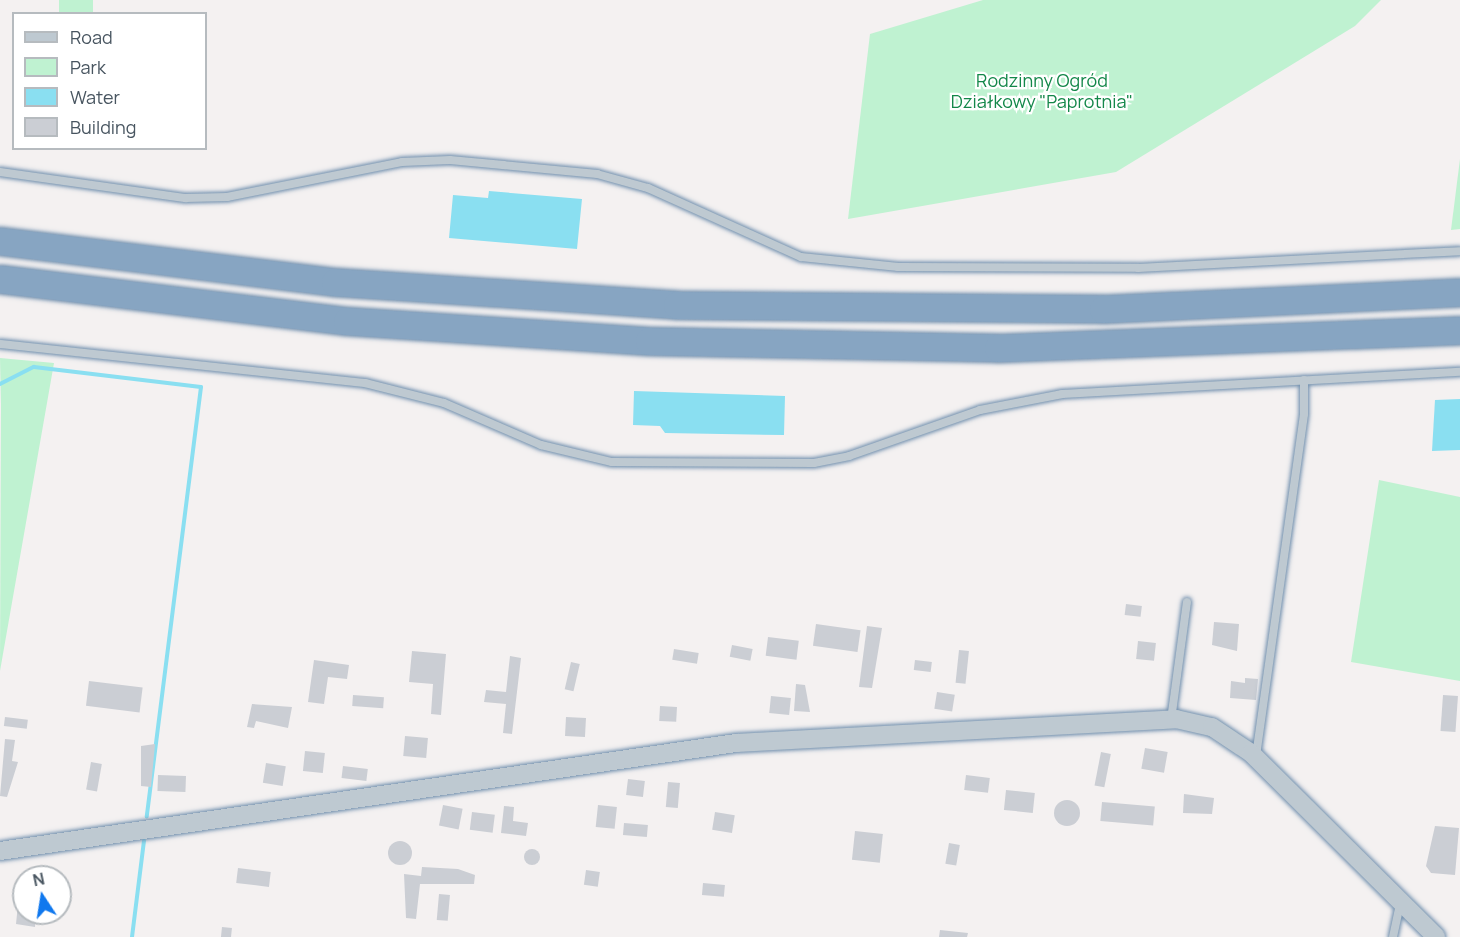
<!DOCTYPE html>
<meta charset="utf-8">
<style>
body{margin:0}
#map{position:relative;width:1460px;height:937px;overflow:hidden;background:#f4f1f1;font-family:Manrope,sans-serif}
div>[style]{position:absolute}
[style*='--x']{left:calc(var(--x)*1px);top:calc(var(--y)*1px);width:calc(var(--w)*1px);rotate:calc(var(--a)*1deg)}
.green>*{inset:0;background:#bff2d1;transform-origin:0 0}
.water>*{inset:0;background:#8adff1}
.stream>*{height:4px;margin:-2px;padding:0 2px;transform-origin:2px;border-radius:2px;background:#8adff1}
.building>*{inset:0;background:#cbced4;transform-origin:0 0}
.round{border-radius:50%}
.roads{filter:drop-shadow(0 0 2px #7290ae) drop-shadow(0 0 2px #7290ae)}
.service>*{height:8px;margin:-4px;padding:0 4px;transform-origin:4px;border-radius:4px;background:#bec9d1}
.tertiary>*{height:18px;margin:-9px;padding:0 9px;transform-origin:9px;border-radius:9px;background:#bec9d1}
.motorway>*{height:27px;margin:-13.5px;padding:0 13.5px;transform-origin:13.5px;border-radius:13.5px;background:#87a5c2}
span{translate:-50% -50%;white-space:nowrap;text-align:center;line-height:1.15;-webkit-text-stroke:4.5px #fff;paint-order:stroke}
.park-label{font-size:18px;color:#138749}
.legend{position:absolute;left:12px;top:12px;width:195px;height:138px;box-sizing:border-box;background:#fff;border:2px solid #b6bbbf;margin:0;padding:8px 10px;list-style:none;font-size:18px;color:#485560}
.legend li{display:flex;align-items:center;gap:12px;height:30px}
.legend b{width:30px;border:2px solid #b6bbbf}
.north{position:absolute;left:12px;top:865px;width:60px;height:60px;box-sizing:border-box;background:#fff;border:2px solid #b6bbbf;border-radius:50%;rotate:348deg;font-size:16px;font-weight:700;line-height:24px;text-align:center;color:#485560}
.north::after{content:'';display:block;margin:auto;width:21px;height:27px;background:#1078ee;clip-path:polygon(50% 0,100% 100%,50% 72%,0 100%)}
</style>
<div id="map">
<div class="green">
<i style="left:59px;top:0;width:34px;height:13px"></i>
<i style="clip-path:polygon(983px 0,1381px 0,1355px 26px,1116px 172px,848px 219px,870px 34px)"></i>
<i style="clip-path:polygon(1460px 159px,1460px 229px,1451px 230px)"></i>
<i style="clip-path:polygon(0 358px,54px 363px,0 671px,1px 405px)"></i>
<i style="clip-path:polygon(1379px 480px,1460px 497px,1460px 681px,1351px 662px)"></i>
</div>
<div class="water">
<i style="clip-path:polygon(489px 191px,582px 199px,577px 249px,449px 238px,453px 195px,488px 198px)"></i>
<i style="clip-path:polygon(634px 391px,785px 396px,784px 435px,665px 433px,660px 426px,633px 425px)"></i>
<i style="clip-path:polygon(1460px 399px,1460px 450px,1432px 451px,1435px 400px)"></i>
</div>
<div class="stream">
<i style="--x:0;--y:384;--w:38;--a:-27"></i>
<i style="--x:34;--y:367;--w:168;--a:6.8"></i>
<i style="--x:201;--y:387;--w:433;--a:97.2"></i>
<i style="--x:132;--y:937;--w:97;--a:-82.9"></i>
</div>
<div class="building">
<i style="left:1126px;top:604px;width:16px;height:11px;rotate:7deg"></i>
<i style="clip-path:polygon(1214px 622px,1239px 624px,1237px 651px,1212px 645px)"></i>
<i style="left:816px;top:624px;width:45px;height:22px;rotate:8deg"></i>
<i style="clip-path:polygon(867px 626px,882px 628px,872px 688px,859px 687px)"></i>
<i style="left:768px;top:637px;width:31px;height:19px;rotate:7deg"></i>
<i style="left:1138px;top:641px;width:18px;height:18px;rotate:6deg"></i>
<i style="left:732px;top:645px;width:21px;height:12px;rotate:11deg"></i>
<i style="left:674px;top:649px;width:25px;height:11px;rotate:9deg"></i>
<i style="left:959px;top:650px;width:10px;height:33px;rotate:6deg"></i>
<i style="clip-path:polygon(412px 651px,446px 654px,441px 715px,431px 714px,433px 684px,409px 682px)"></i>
<i style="clip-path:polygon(510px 656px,521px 658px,512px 734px,503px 733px,506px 704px,484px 702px,486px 690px,506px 692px)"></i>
<i style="clip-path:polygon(314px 660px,349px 665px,347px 679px,328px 677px,324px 704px,308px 702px)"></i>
<i style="left:915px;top:660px;width:17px;height:10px;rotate:7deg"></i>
<i style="left:571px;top:662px;width:9px;height:28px;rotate:13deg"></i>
<i style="clip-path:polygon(1245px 678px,1258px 679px,1256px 700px,1230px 698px,1231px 681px,1245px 683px)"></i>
<i style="left:89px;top:681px;width:54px;height:25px;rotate:7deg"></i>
<i style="clip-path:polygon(796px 684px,805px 685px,810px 712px,794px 711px)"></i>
<i style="left:937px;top:692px;width:18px;height:17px;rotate:9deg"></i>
<i style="left:353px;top:695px;width:31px;height:11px;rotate:4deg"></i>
<i style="left:1443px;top:695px;width:15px;height:36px;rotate:4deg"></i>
<i style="left:771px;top:696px;width:20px;height:17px;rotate:6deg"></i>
<i style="clip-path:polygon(252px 704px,292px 707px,288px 728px,256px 721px,254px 728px,247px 727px)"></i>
<i style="left:660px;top:706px;width:17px;height:15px;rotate:3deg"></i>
<i style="left:5px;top:717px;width:23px;height:9px;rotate:7deg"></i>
<i style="left:566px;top:717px;width:20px;height:19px;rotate:3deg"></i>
<i style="left:405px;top:736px;width:23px;height:20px;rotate:5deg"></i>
<i style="clip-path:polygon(5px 739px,15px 740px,12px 761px,18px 762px,7px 797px,0 796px)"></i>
<i style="clip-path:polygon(155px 744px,151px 787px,141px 786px,141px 746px)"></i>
<i style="left:1145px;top:748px;width:23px;height:21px;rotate:10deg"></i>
<i style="left:305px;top:751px;width:20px;height:20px;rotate:6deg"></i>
<i style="left:1101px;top:752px;width:10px;height:34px;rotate:11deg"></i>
<i style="left:91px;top:762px;width:11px;height:28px;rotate:10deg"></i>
<i style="left:266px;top:763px;width:20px;height:20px;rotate:9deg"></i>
<i style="left:343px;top:766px;width:25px;height:12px;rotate:7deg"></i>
<i style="left:158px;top:775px;width:28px;height:16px;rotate:2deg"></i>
<i style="left:966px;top:775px;width:24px;height:15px;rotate:7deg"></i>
<i style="left:628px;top:779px;width:17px;height:16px;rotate:7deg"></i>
<i style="left:668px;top:782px;width:12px;height:25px;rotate:5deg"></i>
<i style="left:1006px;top:790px;width:29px;height:20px;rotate:6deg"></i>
<i style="clip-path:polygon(1184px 794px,1214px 798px,1212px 814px,1183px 813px)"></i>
<i class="round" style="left:1054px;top:800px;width:26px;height:26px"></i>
<i style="left:1102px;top:802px;width:53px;height:19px;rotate:5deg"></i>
<i style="left:443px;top:805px;width:20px;height:21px;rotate:11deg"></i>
<i style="left:598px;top:805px;width:19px;height:22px;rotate:6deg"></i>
<i style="clip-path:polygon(504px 806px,514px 807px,513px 821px,528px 823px,526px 836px,501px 833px)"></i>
<i style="left:472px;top:812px;width:23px;height:18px;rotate:7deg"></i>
<i style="left:715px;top:812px;width:20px;height:18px;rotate:9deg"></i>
<i style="left:624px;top:823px;width:24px;height:12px;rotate:5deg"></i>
<i style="clip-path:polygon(1435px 826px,1459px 828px,1455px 875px,1431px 873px,1426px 866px)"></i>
<i style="left:855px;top:831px;width:28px;height:29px;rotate:6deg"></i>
<i class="round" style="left:388px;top:841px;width:24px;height:24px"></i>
<i style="left:949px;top:843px;width:11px;height:21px;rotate:10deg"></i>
<i class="round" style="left:524px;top:849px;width:16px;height:16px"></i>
<i style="clip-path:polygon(422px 867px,458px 869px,475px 875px,474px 884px,420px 884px,416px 919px,406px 918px,404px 874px,421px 876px)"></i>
<i style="left:238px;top:868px;width:33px;height:15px;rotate:7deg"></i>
<i style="left:586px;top:870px;width:14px;height:15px;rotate:8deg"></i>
<i style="left:703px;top:883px;width:22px;height:12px;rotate:5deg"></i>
<i style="left:439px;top:894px;width:11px;height:26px;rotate:5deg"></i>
<i style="clip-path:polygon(18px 904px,24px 905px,24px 913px,36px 913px,35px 927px,16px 924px)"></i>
<i style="left:222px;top:927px;width:10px;height:10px;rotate:6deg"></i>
<i style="clip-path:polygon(940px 930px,968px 933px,967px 937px,939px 937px)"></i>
</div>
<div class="roads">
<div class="service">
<i style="--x:0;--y:172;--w:188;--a:8"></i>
<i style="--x:186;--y:198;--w:41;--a:-1.4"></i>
<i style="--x:227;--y:197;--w:178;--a:-11.3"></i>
<i style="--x:402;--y:162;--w:48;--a:-2.4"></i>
<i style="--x:450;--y:160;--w:148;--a:5.4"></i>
<i style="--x:597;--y:174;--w:53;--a:15.4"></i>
<i style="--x:648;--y:188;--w:168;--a:24.3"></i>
<i style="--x:801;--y:257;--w:98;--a:5.9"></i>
<i style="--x:898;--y:267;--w:240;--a:0.2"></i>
<i style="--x:1138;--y:268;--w:322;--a:-3"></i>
<i style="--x:0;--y:344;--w:367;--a:6.1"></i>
<i style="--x:365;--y:383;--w:81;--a:14.2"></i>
<i style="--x:444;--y:403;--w:106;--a:23.4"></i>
<i style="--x:541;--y:445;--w:73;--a:13.5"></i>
<i style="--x:612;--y:462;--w:202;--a:0.3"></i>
<i style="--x:814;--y:463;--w:36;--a:-11"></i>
<i style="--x:849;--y:456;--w:139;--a:-19.3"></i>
<i style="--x:980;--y:410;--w:84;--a:-11"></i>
<i style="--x:1062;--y:394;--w:399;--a:-3.2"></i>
<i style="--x:1171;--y:720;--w:119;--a:-82.3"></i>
<i style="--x:1256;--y:756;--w:345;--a:-82"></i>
<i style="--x:1304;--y:414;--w:34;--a:-90"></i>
<i style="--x:1393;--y:937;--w:34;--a:-78"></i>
</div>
<div class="tertiary">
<i style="--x:0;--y:851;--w:744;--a:-8.35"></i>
<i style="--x:736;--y:743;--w:441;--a:-3.1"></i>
<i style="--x:1176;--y:719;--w:37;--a:13"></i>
<i style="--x:1212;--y:727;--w:47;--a:33.7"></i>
<i style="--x:1251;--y:753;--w:261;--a:44.8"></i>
</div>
<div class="motorway">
<i style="--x:0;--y:241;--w:337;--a:7"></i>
<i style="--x:335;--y:282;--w:343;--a:3.8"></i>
<i style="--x:677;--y:305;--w:426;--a:0.5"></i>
<i style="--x:1103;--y:309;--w:357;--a:-2.7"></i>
<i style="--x:0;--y:279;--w:350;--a:6.9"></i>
<i style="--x:347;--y:321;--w:303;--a:3.8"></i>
<i style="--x:649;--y:341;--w:349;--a:1.1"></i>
<i style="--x:998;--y:348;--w:462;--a:-2.2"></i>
</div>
</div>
<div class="park-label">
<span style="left:1042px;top:91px">Rodzinny Ogród<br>Działkowy "Paprotnia"</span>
</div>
<ul class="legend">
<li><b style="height:8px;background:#bec9d1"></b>Road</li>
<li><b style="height:16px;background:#bff2d1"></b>Park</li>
<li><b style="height:16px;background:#8adff1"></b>Water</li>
<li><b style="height:16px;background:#cbced4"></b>Building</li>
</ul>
<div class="north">N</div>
</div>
